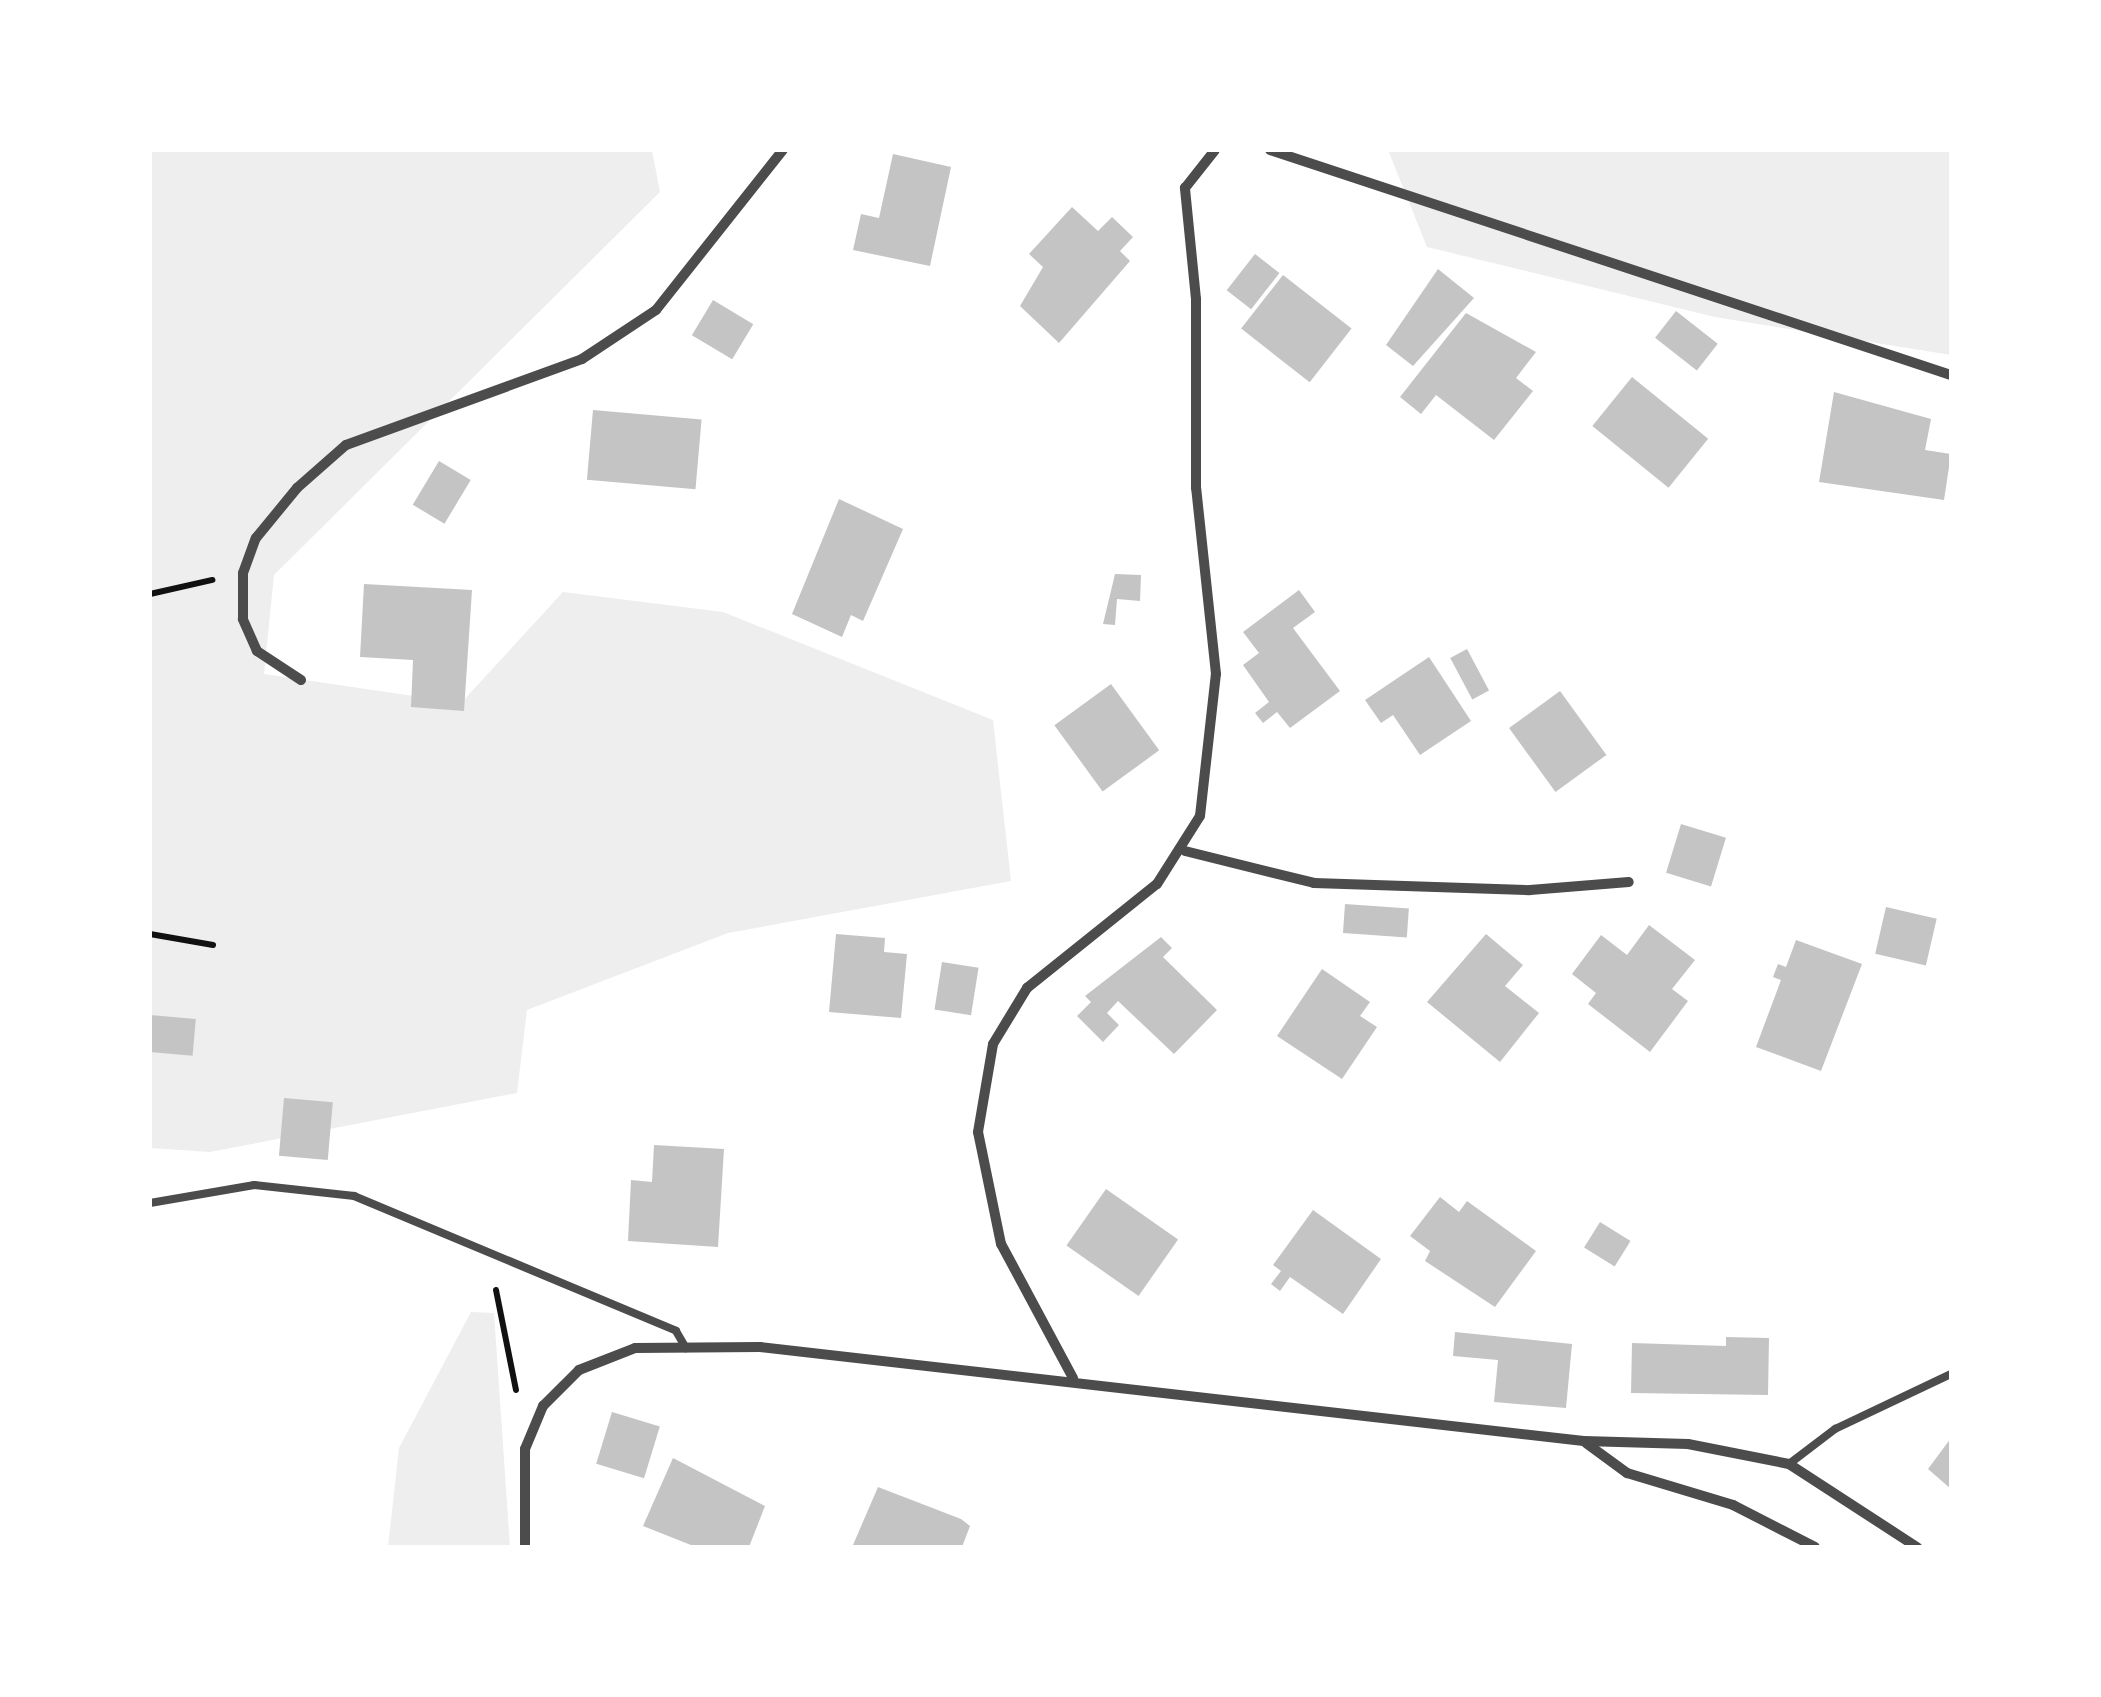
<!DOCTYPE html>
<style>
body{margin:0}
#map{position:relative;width:2101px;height:1697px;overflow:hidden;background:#fff;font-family:"Playfair Display",serif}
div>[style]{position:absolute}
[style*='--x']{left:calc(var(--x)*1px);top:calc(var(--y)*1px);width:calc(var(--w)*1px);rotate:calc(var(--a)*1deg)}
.green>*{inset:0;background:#eee}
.building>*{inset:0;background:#c4c4c4;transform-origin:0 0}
.path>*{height:6px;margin:-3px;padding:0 3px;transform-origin:3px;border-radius:3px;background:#111}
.service>*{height:8px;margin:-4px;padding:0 4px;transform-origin:4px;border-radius:4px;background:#4c4c4c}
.minor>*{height:10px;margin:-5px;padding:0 5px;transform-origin:5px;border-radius:5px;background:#4c4c4c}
span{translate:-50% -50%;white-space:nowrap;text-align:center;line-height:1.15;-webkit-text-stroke:9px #fff;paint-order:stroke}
.frame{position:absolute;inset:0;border:152px solid #fff;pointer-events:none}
</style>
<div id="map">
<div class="green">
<i style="clip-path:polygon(150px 150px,652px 150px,660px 192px,274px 575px,264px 674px,461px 703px,563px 592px,723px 612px,993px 720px,1011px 881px,728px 933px,527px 1010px,517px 1093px,210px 1152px,150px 1148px)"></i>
<i style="clip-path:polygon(1388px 150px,1951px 150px,1951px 355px,1715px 317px,1427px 247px)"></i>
<i style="clip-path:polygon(471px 1312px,494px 1313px,510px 1547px,388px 1547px,399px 1448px)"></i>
</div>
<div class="building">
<i style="clip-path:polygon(893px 154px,951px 167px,930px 266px,853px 250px,861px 214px,879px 218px)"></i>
<i style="clip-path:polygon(1072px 207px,1098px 231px,1112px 217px,1133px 237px,1120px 251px,1130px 261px,1059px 343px,1020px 306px,1043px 267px,1029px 254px)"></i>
<i style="left:1255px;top:254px;width:31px;height:46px;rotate:38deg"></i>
<i style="clip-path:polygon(1438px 269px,1474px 298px,1413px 366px,1386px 345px)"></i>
<i style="left:1283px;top:275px;width:87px;height:68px;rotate:38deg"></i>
<i style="left:713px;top:300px;width:47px;height:41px;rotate:31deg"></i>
<i style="left:1676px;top:311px;width:53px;height:34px;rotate:38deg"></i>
<i style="clip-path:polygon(1466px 313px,1536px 352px,1516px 378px,1533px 391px,1494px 440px,1436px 395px,1421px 414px,1400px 397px)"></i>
<i style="left:1632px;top:377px;width:98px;height:63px;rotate:39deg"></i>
<i style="clip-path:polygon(1834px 392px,1931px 419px,1925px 450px,1951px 454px,1944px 500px,1819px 482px)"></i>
<i style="left:593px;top:410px;width:109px;height:70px;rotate:5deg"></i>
<i style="left:439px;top:461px;width:37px;height:51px;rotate:31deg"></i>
<i style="clip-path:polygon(839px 499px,903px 529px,863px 621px,851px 615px,842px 637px,792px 614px)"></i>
<i style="clip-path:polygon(1115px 574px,1141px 575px,1140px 601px,1117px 599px,1115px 625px,1103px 624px)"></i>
<i style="clip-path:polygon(364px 584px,472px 590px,464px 711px,411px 707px,413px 660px,360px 657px)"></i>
<i style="clip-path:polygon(1299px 590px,1315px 612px,1293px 628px,1340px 691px,1290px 728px,1277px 712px,1263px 723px,1255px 713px,1269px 702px,1243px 665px,1259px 653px,1243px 632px)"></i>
<i style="left:1467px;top:649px;width:47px;height:19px;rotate:62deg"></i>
<i style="clip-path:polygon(1429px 657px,1471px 721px,1420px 755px,1393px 715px,1381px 723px,1365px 700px)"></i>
<i style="left:1111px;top:684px;width:82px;height:70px;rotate:54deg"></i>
<i style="left:1560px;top:691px;width:79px;height:63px;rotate:54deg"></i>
<i style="left:1681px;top:824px;width:47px;height:51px;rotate:17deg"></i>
<i style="left:1345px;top:904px;width:64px;height:29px;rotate:4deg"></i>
<i style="left:1886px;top:907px;width:52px;height:48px;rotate:13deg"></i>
<i style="clip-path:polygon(1649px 925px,1695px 960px,1672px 989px,1688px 1001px,1650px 1052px,1588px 1004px,1596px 993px,1572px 974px,1601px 935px,1627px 955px)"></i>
<i style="clip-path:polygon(836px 934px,885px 938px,884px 952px,907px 954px,901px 1018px,829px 1012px)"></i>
<i style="clip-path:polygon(1486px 934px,1523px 965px,1505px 986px,1539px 1013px,1500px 1062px,1427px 1002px)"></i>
<i style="clip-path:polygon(1161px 937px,1172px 948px,1163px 957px,1217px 1010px,1174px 1054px,1118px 1001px,1107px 1013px,1119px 1025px,1103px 1042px,1077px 1016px,1091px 1002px,1085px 996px)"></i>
<i style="clip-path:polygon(1796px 940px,1862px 964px,1821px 1071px,1756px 1047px,1781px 980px,1773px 977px,1778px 964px,1786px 967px)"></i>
<i style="left:942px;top:962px;width:37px;height:48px;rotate:9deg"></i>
<i style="clip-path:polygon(1322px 969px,1370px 1002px,1360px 1016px,1377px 1027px,1342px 1079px,1277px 1036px)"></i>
<i style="left:150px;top:1015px;width:46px;height:37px;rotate:5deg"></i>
<i style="left:284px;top:1098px;width:49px;height:58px;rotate:5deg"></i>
<i style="clip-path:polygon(654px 1145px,724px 1149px,718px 1247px,628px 1241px,631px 1180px,652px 1182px)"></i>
<i style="left:1106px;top:1189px;width:88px;height:69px;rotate:35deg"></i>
<i style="clip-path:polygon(1440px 1197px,1459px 1212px,1467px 1201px,1536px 1251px,1495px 1307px,1425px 1261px,1430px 1251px,1410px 1236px)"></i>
<i style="clip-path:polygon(1313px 1210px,1381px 1259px,1343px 1314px,1290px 1277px,1280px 1291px,1271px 1284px,1281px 1271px,1273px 1265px)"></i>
<i style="left:1600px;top:1222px;width:36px;height:30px;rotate:32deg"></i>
<i style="clip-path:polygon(1455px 1332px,1572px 1344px,1566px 1408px,1494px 1402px,1498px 1360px,1453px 1356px)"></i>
<i style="clip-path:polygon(1726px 1337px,1769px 1338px,1768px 1395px,1631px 1393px,1632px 1343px,1726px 1346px)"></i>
<i style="left:612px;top:1412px;width:50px;height:54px;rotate:17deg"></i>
<i style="clip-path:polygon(1951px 1438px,1951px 1489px,1928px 1469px)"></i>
<i style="clip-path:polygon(673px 1458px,765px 1506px,749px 1547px,696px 1547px,643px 1526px)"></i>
<i style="clip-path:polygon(878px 1487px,961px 1519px,970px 1526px,962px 1547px,853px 1545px)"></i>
</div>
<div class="path">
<i style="--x:150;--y:594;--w:64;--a:-12.7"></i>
<i style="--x:150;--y:934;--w:64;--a:9.9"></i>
<i style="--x:496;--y:1290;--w:102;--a:78.7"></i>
</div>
<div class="service">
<i style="--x:150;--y:1203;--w:106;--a:-9.8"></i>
<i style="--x:254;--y:1185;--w:101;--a:6.3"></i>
<i style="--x:354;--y:1196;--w:349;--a:22.7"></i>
<i style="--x:676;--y:1331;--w:20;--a:60"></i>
<i style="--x:1789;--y:1464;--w:58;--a:-37.3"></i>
<i style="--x:1835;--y:1429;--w:128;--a:-25.4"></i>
</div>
<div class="minor">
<i style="--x:1270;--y:150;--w:717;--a:18.28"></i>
<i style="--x:301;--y:680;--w:53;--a:-146.6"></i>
<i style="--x:257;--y:651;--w:35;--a:-114"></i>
<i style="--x:243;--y:619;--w:46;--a:-90"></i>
<i style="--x:243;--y:573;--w:37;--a:-70"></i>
<i style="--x:256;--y:538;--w:65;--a:-50.6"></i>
<i style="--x:297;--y:488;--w:65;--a:-41.3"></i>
<i style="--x:346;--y:445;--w:251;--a:-20"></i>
<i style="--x:582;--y:359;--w:89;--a:-33.5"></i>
<i style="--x:656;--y:310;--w:204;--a:-51.6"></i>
<i style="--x:1185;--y:851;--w:133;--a:13.9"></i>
<i style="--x:1314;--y:883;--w:216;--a:1.9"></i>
<i style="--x:1530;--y:890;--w:99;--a:-4.6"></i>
<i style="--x:1073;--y:1378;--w:152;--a:-118.2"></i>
<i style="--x:1001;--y:1244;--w:114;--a:-101.6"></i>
<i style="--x:978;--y:1132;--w:89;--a:-80.3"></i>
<i style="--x:993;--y:1044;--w:66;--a:-58.7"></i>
<i style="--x:1027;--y:988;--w:166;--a:-38.7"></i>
<i style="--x:1157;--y:884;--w:80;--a:-57.7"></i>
<i style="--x:1200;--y:816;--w:143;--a:-83.6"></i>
<i style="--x:1216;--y:674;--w:187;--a:-96.1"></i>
<i style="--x:1196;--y:488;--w:189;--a:-90"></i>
<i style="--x:1196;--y:299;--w:112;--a:-95.7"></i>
<i style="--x:1185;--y:188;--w:48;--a:-51.7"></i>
<i style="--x:1586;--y:1443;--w:51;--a:36.2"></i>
<i style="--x:1627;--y:1473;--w:111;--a:16.8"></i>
<i style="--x:1733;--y:1505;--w:92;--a:27.1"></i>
<i style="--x:525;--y:1547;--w:98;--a:-90"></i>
<i style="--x:525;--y:1449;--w:47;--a:-67.3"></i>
<i style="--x:543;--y:1406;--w:51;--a:-45"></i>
<i style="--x:579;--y:1370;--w:60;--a:-21.4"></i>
<i style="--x:635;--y:1348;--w:125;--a:-0.5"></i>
<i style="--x:760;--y:1347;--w:829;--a:6.51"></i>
<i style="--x:1584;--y:1441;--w:104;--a:1.7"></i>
<i style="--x:1688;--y:1444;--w:103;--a:11.2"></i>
<i style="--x:1789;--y:1464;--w:153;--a:33"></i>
</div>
<div class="frame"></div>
</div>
